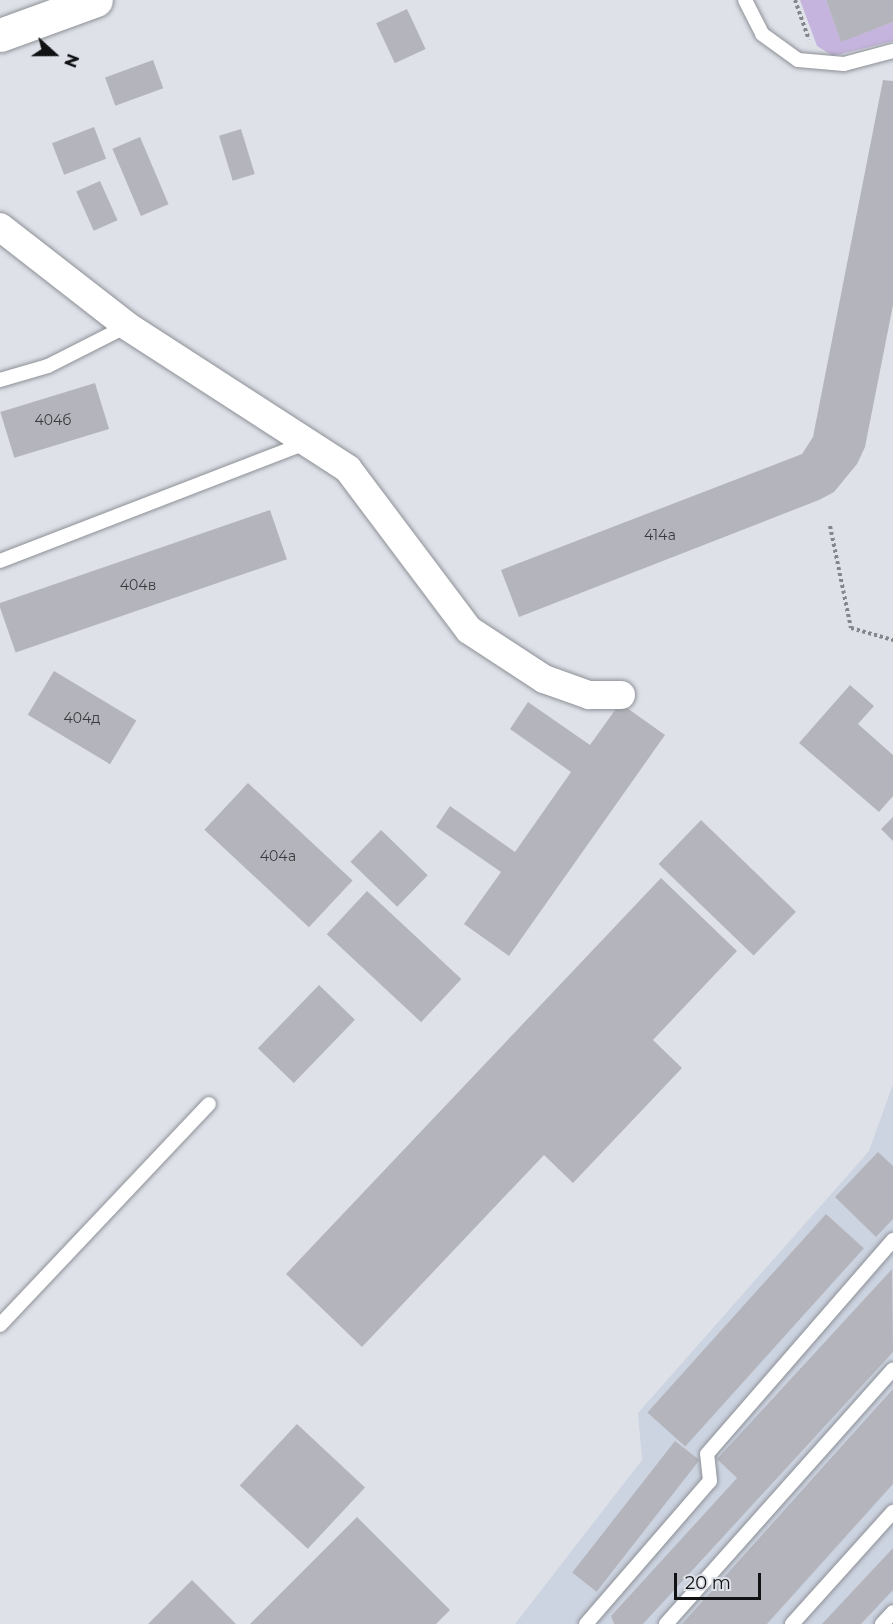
<!DOCTYPE html>
<meta charset="utf-8">
<style>
body{margin:0}
#map{position:relative;width:893px;height:1624px;overflow:hidden;background:#dee1e8;font-family:Montserrat,sans-serif}
div>[style]{position:absolute}
[style*='--x']{left:calc(var(--x)*1px);top:calc(var(--y)*1px);width:calc(var(--w)*1px);rotate:calc(var(--a)*1deg)}
.built>*{inset:0;background:#cdd4e1}
.green>*{inset:0;background:#c5b5de}
.building>*{inset:0;background:#b4b5bc;transform-origin:0 0}
.path>*{height:4px;margin-top:-2px;transform-origin:0;background:repeating-linear-gradient(90deg,#84868b 0 3px,transparent 0 6px)}
.roads{filter:drop-shadow(0 0 2px #8d9096) drop-shadow(0 0 2px #8d9096)}
.lane>*{height:14px;margin:-7px;padding:0 7px;transform-origin:7px;border-radius:7px;background:#fff}
.street>*{height:28px;margin:-14px;padding:0 14px;transform-origin:14px;border-radius:14px;background:#fff}
.primary>*{height:33px;margin:-16.5px;padding:0 16.5px;transform-origin:16.5px;border-radius:16.5px;background:#fff}
span{translate:-50% -50%;white-space:nowrap;text-align:center;line-height:1.15;-webkit-text-stroke:6px #dee1e8;paint-order:stroke}
.number-label{font-size:14px;color:#3a3b3e}
.number-label span{-webkit-text-stroke-width:0}
.north{position:absolute;left:24px;top:24px;width:60px;height:60px;-webkit-text-stroke:4px #dee1e8;paint-order:stroke;rotate:111deg;font-size:16px;font-weight:700;line-height:24px;text-align:center;color:#111214}
.north::after{content:'';display:block;margin:auto;width:21px;height:27px;background:#111214;clip-path:polygon(50% 0,100% 100%,50% 72%,0 100%)}
.scale{position:absolute;left:674px;top:1573px;width:87px;height:27px;box-sizing:border-box;border:3px solid #111214;border-top:0;padding-left:8px;font-size:18px;line-height:21px;white-space:nowrap;color:#111214;-webkit-text-stroke:4px #dee1e8;paint-order:stroke}
</style>
<div id="map">
<div class="built">
<i style="clip-path:polygon(893px 1084px,893px 1624px,515px 1624px,642px 1460px,638px 1413px,869px 1151px)"></i>
</div>
<div class="green">
<i style="clip-path:polygon(800px 0,826px 0,841px 41px,893px 22px,893px 41px,833px 56px,817px 46px)"></i>
</div>
<div class="building">
<i style="clip-path:polygon(826px 0,893px 0,893px 22px,841px 42px)"></i>
<i style="left:407px;top:9px;width:44px;height:34px;rotate:65deg"></i>
<i style="left:153px;top:60px;width:30px;height:51px;rotate:70deg"></i>
<i style="clip-path:polygon(883px 80px,893px 81px,893px 305px,865px 447px,857px 464px,834px 492px,819px 500px,519px 617px,501px 570px,802px 454px,813px 437px)"></i>
<i style="left:94px;top:127px;width:34px;height:45px;rotate:69deg"></i>
<i style="left:241px;top:129px;width:47px;height:23px;rotate:73deg"></i>
<i style="left:140px;top:137px;width:73px;height:30px;rotate:67deg"></i>
<i style="left:100px;top:181px;width:43px;height:26px;rotate:66deg"></i>
<i style="left:95px;top:383px;width:48px;height:99px;rotate:73deg"></i>
<i style="left:270px;top:510px;width:52px;height:287px;rotate:71deg"></i>
<i style="left:54px;top:671px;width:96px;height:51px;rotate:31deg"></i>
<i style="clip-path:polygon(850px 685px,874px 706px,858px 724px,893px 755px,893px 796px,879px 812px,799px 743px)"></i>
<i style="clip-path:polygon(528px 702px,590px 745px,620px 703px,665px 735px,509px 956px,464px 924px,501px 872px,436px 827px,450px 806px,515px 852px,571px 772px,510px 729px)"></i>
<i style="left:248px;top:783px;width:143px;height:64px;rotate:43deg"></i>
<i style="clip-path:polygon(893px 817px,893px 841px,881px 829px)"></i>
<i style="left:701px;top:820px;width:132px;height:61px;rotate:44deg"></i>
<i style="left:381px;top:830px;width:65px;height:44px;rotate:44deg"></i>
<i style="clip-path:polygon(661px 878px,737px 951px,653px 1040px,682px 1068px,573px 1183px,544px 1155px,362px 1347px,286px 1274px)"></i>
<i style="left:367px;top:891px;width:129px;height:59px;rotate:43deg"></i>
<i style="left:319px;top:985px;width:50px;height:88px;rotate:44deg"></i>
<i style="clip-path:polygon(878px 1152px,893px 1166px,893px 1219px,876px 1237px,835px 1197px)"></i>
<i style="left:826px;top:1214px;width:51px;height:267px;rotate:42deg"></i>
<i style="clip-path:polygon(892px 1269px,893px 1352px,643px 1624px,614px 1624px,611px 1616px,737px 1478px,717px 1459px)"></i>
<i style="clip-path:polygon(893px 1389px,893px 1484px,767px 1624px,682px 1624px)"></i>
<i style="left:297px;top:1424px;width:93px;height:84px;rotate:43deg"></i>
<i style="left:675px;top:1441px;width:31px;height:167px;rotate:38deg"></i>
<i style="clip-path:polygon(357px 1517px,450px 1610px,436px 1624px,250px 1624px)"></i>
<i style="clip-path:polygon(893px 1548px,893px 1590px,861px 1624px,822px 1624px)"></i>
<i style="clip-path:polygon(192px 1580px,236px 1624px,148px 1624px)"></i>
</div>
<div class="path">
<i style="--x:795;--y:0;--w:42;--a:70.7"></i>
<i style="--x:830;--y:526;--w:104;--a:78.4"></i>
<i style="--x:851;--y:628;--w:44;--a:15.9"></i>
</div>
<div class="roads">
<div class="lane">
<i style="--x:745;--y:0;--w:38;--a:63"></i>
<i style="--x:762;--y:34;--w:44;--a:35.8"></i>
<i style="--x:798;--y:60;--w:46;--a:5"></i>
<i style="--x:844;--y:64;--w:51;--a:-14.9"></i>
<i style="--x:0;--y:380;--w:50;--a:-16.3"></i>
<i style="--x:48;--y:366;--w:89;--a:-26.9"></i>
<i style="--x:0;--y:561;--w:331;--a:-21.1"></i>
<i style="--x:0;--y:1325;--w:304;--a:-46.6"></i>
<i style="--x:586;--y:1624;--w:189;--a:-49.1"></i>
<i style="--x:710;--y:1481;--w:27;--a:-96"></i>
<i style="--x:707;--y:1454;--w:284;--a:-49"></i>
<i style="--x:666;--y:1624;--w:341;--a:-48.3"></i>
<i style="--x:792;--y:1624;--w:151;--a:-48"></i>
<i style="--x:882;--y:1624;--w:16;--a:-47"></i>
</div>
<div class="street">
<i style="--x:0;--y:227;--w:161;--a:37.9"></i>
<i style="--x:127;--y:326;--w:263;--a:32.9"></i>
<i style="--x:348;--y:469;--w:201;--a:53.1"></i>
<i style="--x:469;--y:630;--w:90;--a:33.2"></i>
<i style="--x:544;--y:679;--w:48;--a:19.6"></i>
<i style="--x:589;--y:695;--w:32;--a:0"></i>
</div>
<div class="primary">
<i style="--x:0;--y:35;--w:102;--a:-20"></i>
</div>
</div>
<div class="number-label">
<span style="left:53px;top:420px">404б</span>
<span style="left:660px;top:535px">414а</span>
<span style="left:138px;top:585px">404в</span>
<span style="left:82px;top:718px">404д</span>
<span style="left:278px;top:856px">404а</span>
</div>
<div class="north">N</div>
<div class="scale">20 m</div>
</div>
